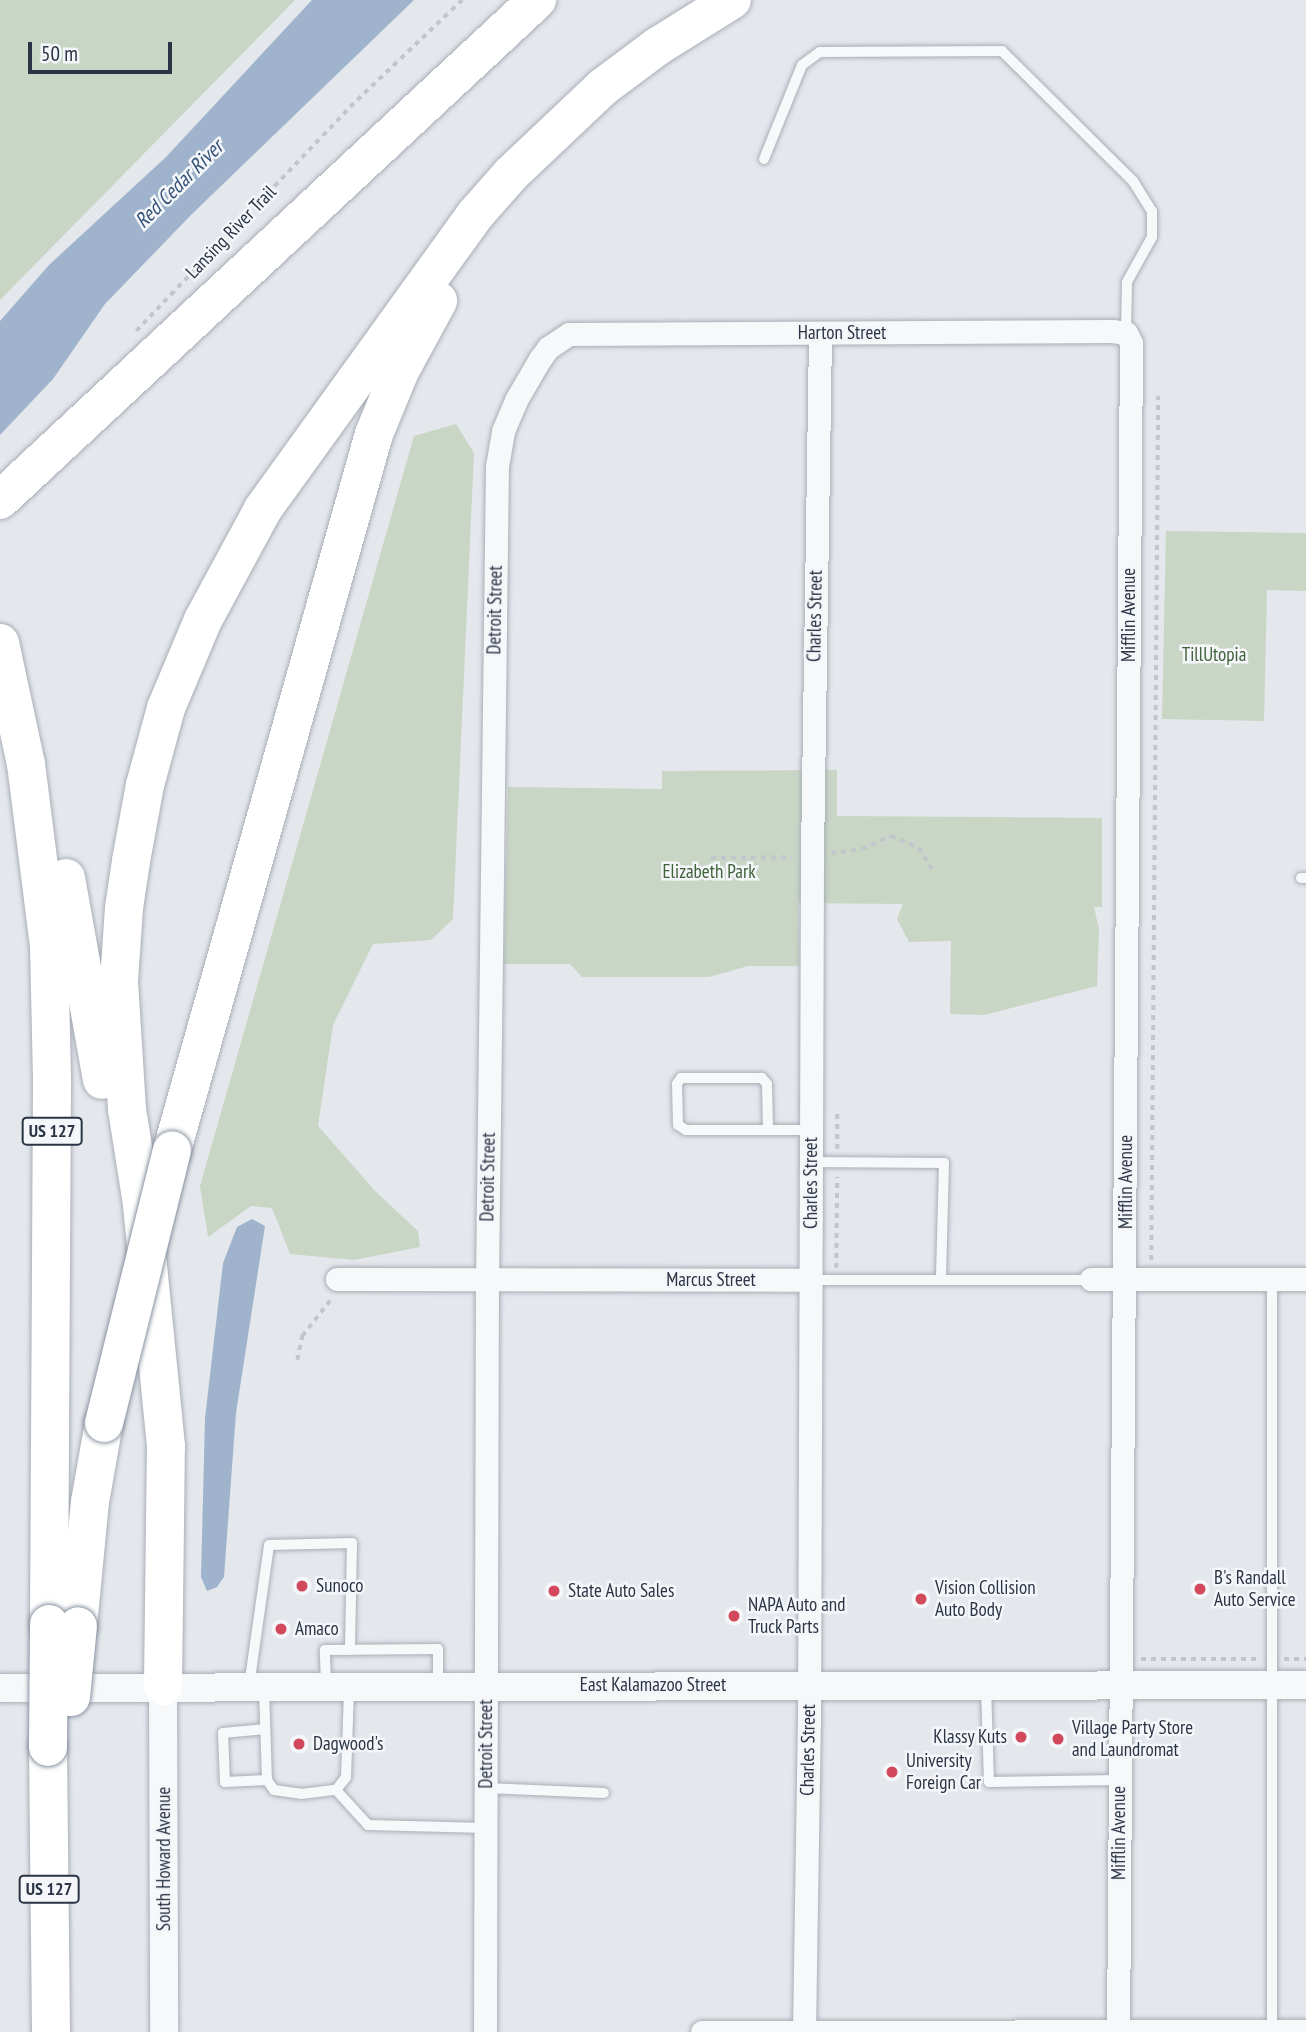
<!DOCTYPE html>
<style>
body{margin:0}
#map{position:relative;width:1306px;height:2032px;overflow:hidden;background:#e4e7ec;font-family:"PT Sans Narrow",sans-serif}
div>[style]{position:absolute}
[style*='--x']{left:calc(var(--x)*1px);top:calc(var(--y)*1px);width:calc(var(--w)*1px);rotate:calc(var(--a)*1deg)}
.green>*{inset:0;background:#c9d6c5}
.water>*{inset:0;background:#9fb4cc}
.path>*{height:3.5px;margin-top:-1.75px;transform-origin:0;background:repeating-linear-gradient(90deg,#c2c5cb 0 5px,transparent 0 10px)}
.roads{filter:drop-shadow(0 0 2px #a9aeb7) drop-shadow(0 0 2px #a9aeb7)}
.service>*{height:10px;margin:-5px;padding:0 5px;transform-origin:5px;border-radius:5px;background:#f7f8fa}
.minor>*{height:23px;margin:-11.5px;padding:0 11.5px;transform-origin:11.5px;border-radius:11.5px;background:#f7f8fa}
.tertiary>*{height:28px;margin:-14px;padding:0 14px;transform-origin:14px;border-radius:14px;background:#f7f8fa}
.motorway>*{height:38px;margin:-19px;padding:0 19px;transform-origin:19px;border-radius:19px;background:#fff}
.bridges{filter:drop-shadow(0 0 2px #8b94a3) drop-shadow(0 0 2px #8b94a3)}
.motorway-bridge>*{height:38px;margin:-19px;padding:0 19px;transform-origin:19px;border-radius:19px;background:#fff}
.dots>*{width:19px;height:19px;translate:-50% -50%;box-sizing:border-box;border:4px solid #f4f6f9;border-radius:50%}
span{translate:-50% -50%;white-space:nowrap;text-align:center;line-height:1.15;-webkit-text-stroke:5px #f4f6f9;paint-order:stroke}
.shield-label span{padding:2px 5px;background:#f4f6f9;border:2px solid;border-radius:5px;-webkit-text-stroke-width:0}
.shield-label{font-size:18px;color:#2b3445;font-weight:700}
.street-label{font-size:19px;color:#2b3445}
.park-label{font-size:19px;color:#3f6138}
.poi-label{font-size:19px;color:#2b3445}
.left{translate:0 -50%;text-align:left}
.right{translate:-100% -50%;text-align:right}
.water-label{font-size:21px;color:#34527a;font-style:italic}
.scale{position:absolute;left:28px;top:42px;width:144px;height:32px;box-sizing:border-box;border:4px solid #2b3445;border-top:0;padding-left:9px;font-size:21px;line-height:24px;white-space:nowrap;color:#2b3445;-webkit-text-stroke:5px #f4f6f9;paint-order:stroke}
</style>
<div id="map">
<div class="green">
<i style="clip-path:polygon(0 0,295px 0,0 300px)"></i>
<i style="clip-path:polygon(456px 424px,474px 453px,453px 919px,431px 940px,373px 944px,333px 1025px,318px 1126px,376px 1192px,418px 1231px,420px 1247px,354px 1260px,290px 1254px,272px 1208px,251px 1206px,208px 1237px,200px 1186px,414px 436px)"></i>
<i style="clip-path:polygon(1166px 531px,1306px 533px,1306px 591px,1267px 590px,1264px 721px,1162px 719px)"></i>
<i style="clip-path:polygon(837px 770px,837px 816px,1102px 818px,1102px 907px,1094px 907px,1099px 929px,1097px 986px,984px 1015px,950px 1014px,951px 941px,909px 942px,897px 919px,903px 904px,798px 903px,799px 966px,748px 966px,709px 977px,582px 977px,570px 964px,504px 964px,508px 787px,662px 789px,662px 771px)"></i>
</div>
<div class="water">
<i style="clip-path:polygon(312px 0,414px 0,192px 214px,105px 304px,53px 379px,0 435px,0 321px,49px 265px,166px 157px)"></i>
<i style="clip-path:polygon(252px 1219px,265px 1226px,236px 1413px,224px 1577px,217px 1587px,207px 1591px,201px 1577px,205px 1418px,223px 1263px,237px 1227px)"></i>
</div>
<div class="path">
<i style="--x:136;--y:331;--w:320;--a:-46.3"></i>
<i style="--x:357;--y:100;--w:145;--a:-43.6"></i>
<i style="--x:831;--y:853;--w:31;--a:-7"></i>
<i style="--x:862;--y:849;--w:32;--a:-24"></i>
<i style="--x:891;--y:836;--w:30;--a:23"></i>
<i style="--x:919;--y:848;--w:26;--a:58"></i>
<i style="--x:711;--y:858;--w:81;--a:-0.7"></i>
<i style="--x:837;--y:1149;--w:36;--a:-90"></i>
<i style="--x:1151;--y:1260;--w:864;--a:-89.54"></i>
<i style="--x:836;--y:1268;--w:91;--a:-89.4"></i>
<i style="--x:297;--y:1360;--w:25;--a:-78"></i>
<i style="--x:302;--y:1336;--w:48;--a:-51.7"></i>
<i style="--x:1141;--y:1659;--w:118;--a:0"></i>
<i style="--x:1284;--y:1659;--w:22;--a:0"></i>
</div>
<div class="roads">
<div class="service">
<i style="--x:764;--y:159;--w:101;--a:-68"></i>
<i style="--x:802;--y:65;--w:22;--a:-36"></i>
<i style="--x:820;--y:52;--w:182;--a:-0.3"></i>
<i style="--x:1002;--y:51;--w:185;--a:44.8"></i>
<i style="--x:1133;--y:181;--w:36;--a:58"></i>
<i style="--x:1152;--y:211;--w:26;--a:90"></i>
<i style="--x:1152;--y:237;--w:51;--a:119.1"></i>
<i style="--x:1127;--y:282;--w:51;--a:91.1"></i>
<i style="--x:1301;--y:878;--w:5;--a:0"></i>
<i style="--x:768;--y:1129;--w:45;--a:-91.3"></i>
<i style="--x:767;--y:1084;--w:8;--a:-130"></i>
<i style="--x:762;--y:1078;--w:81;--a:180"></i>
<i style="--x:681;--y:1078;--w:7;--a:124"></i>
<i style="--x:677;--y:1084;--w:41;--a:88.6"></i>
<i style="--x:678;--y:1125;--w:9;--a:32"></i>
<i style="--x:686;--y:1130;--w:125;--a:0"></i>
<i style="--x:811;--y:1162;--w:133;--a:0.4"></i>
<i style="--x:944;--y:1163;--w:117;--a:91.5"></i>
<i style="--x:1272;--y:1279;--w:751;--a:90"></i>
<i style="--x:810;--y:1280;--w:275;--a:0"></i>
<i style="--x:326;--y:1685;--w:35;--a:-92"></i>
<i style="--x:325;--y:1650;--w:113;--a:-0.5"></i>
<i style="--x:438;--y:1649;--w:37;--a:90"></i>
<i style="--x:249;--y:1686;--w:142;--a:-81.9"></i>
<i style="--x:269;--y:1545;--w:83;--a:-1.4"></i>
<i style="--x:352;--y:1543;--w:107;--a:91.1"></i>
<i style="--x:986;--y:1687;--w:95;--a:88.2"></i>
<i style="--x:989;--y:1782;--w:130;--a:-0.9"></i>
<i style="--x:264;--y:1690;--w:90;--a:88.1"></i>
<i style="--x:267;--y:1780;--w:12;--a:55"></i>
<i style="--x:274;--y:1790;--w:27;--a:8"></i>
<i style="--x:301;--y:1794;--w:35;--a:-7"></i>
<i style="--x:336;--y:1790;--w:16;--a:-52"></i>
<i style="--x:346;--y:1777;--w:88;--a:-88"></i>
<i style="--x:265;--y:1729;--w:42;--a:174.6"></i>
<i style="--x:223;--y:1733;--w:49;--a:87.7"></i>
<i style="--x:225;--y:1782;--w:42;--a:-2.7"></i>
<i style="--x:486;--y:1788;--w:118;--a:2.4"></i>
<i style="--x:336;--y:1790;--w:47;--a:47.6"></i>
<i style="--x:368;--y:1825;--w:118;--a:1.5"></i>
</div>
<div class="minor">
<i style="--x:337;--y:1279;--w:473;--a:0.1"></i>
<i style="--x:1091;--y:1279;--w:215;--a:0"></i>
<i style="--x:485;--y:2032;--w:751;--a:-89.85"></i>
<i style="--x:487;--y:1281;--w:815;--a:-89.3"></i>
<i style="--x:497;--y:466;--w:36;--a:-80"></i>
<i style="--x:503;--y:431;--w:34;--a:-67"></i>
<i style="--x:516;--y:400;--w:48;--a:-59.7"></i>
<i style="--x:540;--y:359;--w:14;--a:-54"></i>
<i style="--x:548;--y:348;--w:25;--a:-34"></i>
<i style="--x:569;--y:334;--w:543;--a:-0.32"></i>
<i style="--x:1112;--y:331;--w:14;--a:8"></i>
<i style="--x:1126;--y:333;--w:11;--a:63"></i>
<i style="--x:1131;--y:343;--w:1689;--a:90.44"></i>
<i style="--x:702;--y:2032;--w:604;--a:-0.09"></i>
<i style="--x:804;--y:2032;--w:309;--a:-89.1"></i>
<i style="--x:809;--y:1723;--w:868;--a:-89.8"></i>
<i style="--x:812;--y:855;--w:522;--a:-89.12"></i>
</div>
<div class="tertiary">
<i style="--x:163;--y:1686;--w:346;--a:89.8"></i>
<i style="--x:0;--y:1688;--w:1306;--a:-0.13"></i>
</div>
<div class="motorway">
<i style="--x:0;--y:500;--w:734;--a:-42.96"></i>
<i style="--x:0;--y:643;--w:124;--a:77.9"></i>
<i style="--x:26;--y:764;--w:183;--a:82.8"></i>
<i style="--x:49;--y:946;--w:137;--a:88.7"></i>
<i style="--x:52;--y:1083;--w:541;--a:90.32"></i>
<i style="--x:66;--y:878;--w:205;--a:79.9"></i>
<i style="--x:172;--y:1150;--w:744;--a:-74.25"></i>
<i style="--x:374;--y:434;--w:68;--a:-67.6"></i>
<i style="--x:400;--y:371;--w:80;--a:-61.5"></i>
<i style="--x:78;--y:1626;--w:125;--a:-84.5"></i>
<i style="--x:90;--y:1502;--w:80;--a:-80"></i>
<i style="--x:163;--y:1686;--w:240;--a:-89.3"></i>
<i style="--x:166;--y:1446;--w:243;--a:-95.7"></i>
<i style="--x:142;--y:1204;--w:96;--a:-99"></i>
<i style="--x:127;--y:1109;--w:128;--a:-93.6"></i>
<i style="--x:119;--y:981;--w:73;--a:-86.1"></i>
<i style="--x:124;--y:908;--w:48;--a:-81.5"></i>
<i style="--x:131;--y:861;--w:77;--a:-79.6"></i>
<i style="--x:145;--y:785;--w:80;--a:-74.7"></i>
<i style="--x:166;--y:708;--w:95;--a:-67.2"></i>
<i style="--x:203;--y:620;--w:126;--a:-61.6"></i>
<i style="--x:263;--y:509;--w:362;--a:-54.2"></i>
<i style="--x:475;--y:215;--w:55;--a:-48.7"></i>
<i style="--x:511;--y:174;--w:127;--a:-43.4"></i>
<i style="--x:603;--y:87;--w:69;--a:-36.7"></i>
<i style="--x:658;--y:46;--w:87;--a:-31.9"></i>
<i style="--x:48;--y:1747;--w:285;--a:89.4"></i>
</div>
</div>
<div class="bridges">
<div class="motorway-bridge">
<i style="--x:104;--y:1423;--w:281;--a:-76"></i>
<i style="--x:71;--y:1697;--w:71;--a:-84.4"></i>
<i style="--x:48;--y:1747;--w:123;--a:-89.5"></i>
</div>
</div>
<div class="dots">
<i style="left:302px;top:1586px;background:#d1495b"></i>
<i style="left:1200px;top:1589px;background:#d1495b"></i>
<i style="left:554px;top:1591px;background:#d1495b"></i>
<i style="left:921px;top:1599px;background:#d1495b"></i>
<i style="left:734px;top:1616px;background:#d1495b"></i>
<i style="left:281px;top:1629px;background:#d1495b"></i>
<i style="left:1021px;top:1737px;background:#d1495b"></i>
<i style="left:1058px;top:1739px;background:#d1495b"></i>
<i style="left:299px;top:1744px;background:#d1495b"></i>
<i style="left:892px;top:1772px;background:#d1495b"></i>
</div>
<div class="shield-label">
<span style="left:52px;top:1131px">US 127</span>
<span style="left:49px;top:1889px">US 127</span>
</div>
<div class="street-label">
<span style="left:231px;top:232px;rotate:-46deg">Lansing River Trail</span>
<span style="left:842px;top:333px">Harton Street</span>
<span style="left:495px;top:610px;rotate:-89deg">Detroit Street</span>
<span style="left:1129px;top:615px;rotate:-90deg">Mifflin Avenue</span>
<span style="left:815px;top:616px;rotate:-89deg">Charles Street</span>
<span style="left:488px;top:1177px;rotate:-89deg">Detroit Street</span>
<span style="left:1126px;top:1182px;rotate:-90deg">Mifflin Avenue</span>
<span style="left:811px;top:1183px;rotate:-90deg">Charles Street</span>
<span style="left:711px;top:1280px">Marcus Street</span>
<span style="left:653px;top:1685px">East Kalamazoo Street</span>
<span style="left:486px;top:1744px;rotate:-90deg">Detroit Street</span>
<span style="left:808px;top:1750px;rotate:-89deg">Charles Street</span>
<span style="left:1119px;top:1833px;rotate:-90deg">Mifflin Avenue</span>
<span style="left:164px;top:1859px;rotate:-90deg">South Howard Avenue</span>
</div>
<div class="park-label">
<span style="left:1214px;top:655px">TillUtopia</span>
<span style="left:709px;top:872px">Elizabeth Park</span>
</div>
<div class="poi-label">
<span class="left" style="left:1214px;top:1589px">B's Randall<br>Auto Service</span>
<span class="left" style="left:316px;top:1586px">Sunoco</span>
<span class="left" style="left:935px;top:1599px">Vision Collision<br>Auto Body</span>
<span class="left" style="left:568px;top:1591px">State Auto Sales</span>
<span class="left" style="left:748px;top:1616px">NAPA Auto and<br>Truck Parts</span>
<span class="left" style="left:295px;top:1629px">Amaco</span>
<span class="left" style="left:1072px;top:1739px">Village Party Store<br>and Laundromat</span>
<span class="right" style="left:1007px;top:1737px">Klassy Kuts</span>
<span class="left" style="left:313px;top:1744px">Dagwood's</span>
<span class="left" style="left:906px;top:1772px">University<br>Foreign Car</span>
</div>
<div class="water-label">
<span style="left:179px;top:184px;rotate:-45deg">Red Cedar River</span>
</div>
<div class="scale">50 m</div>
</div>
